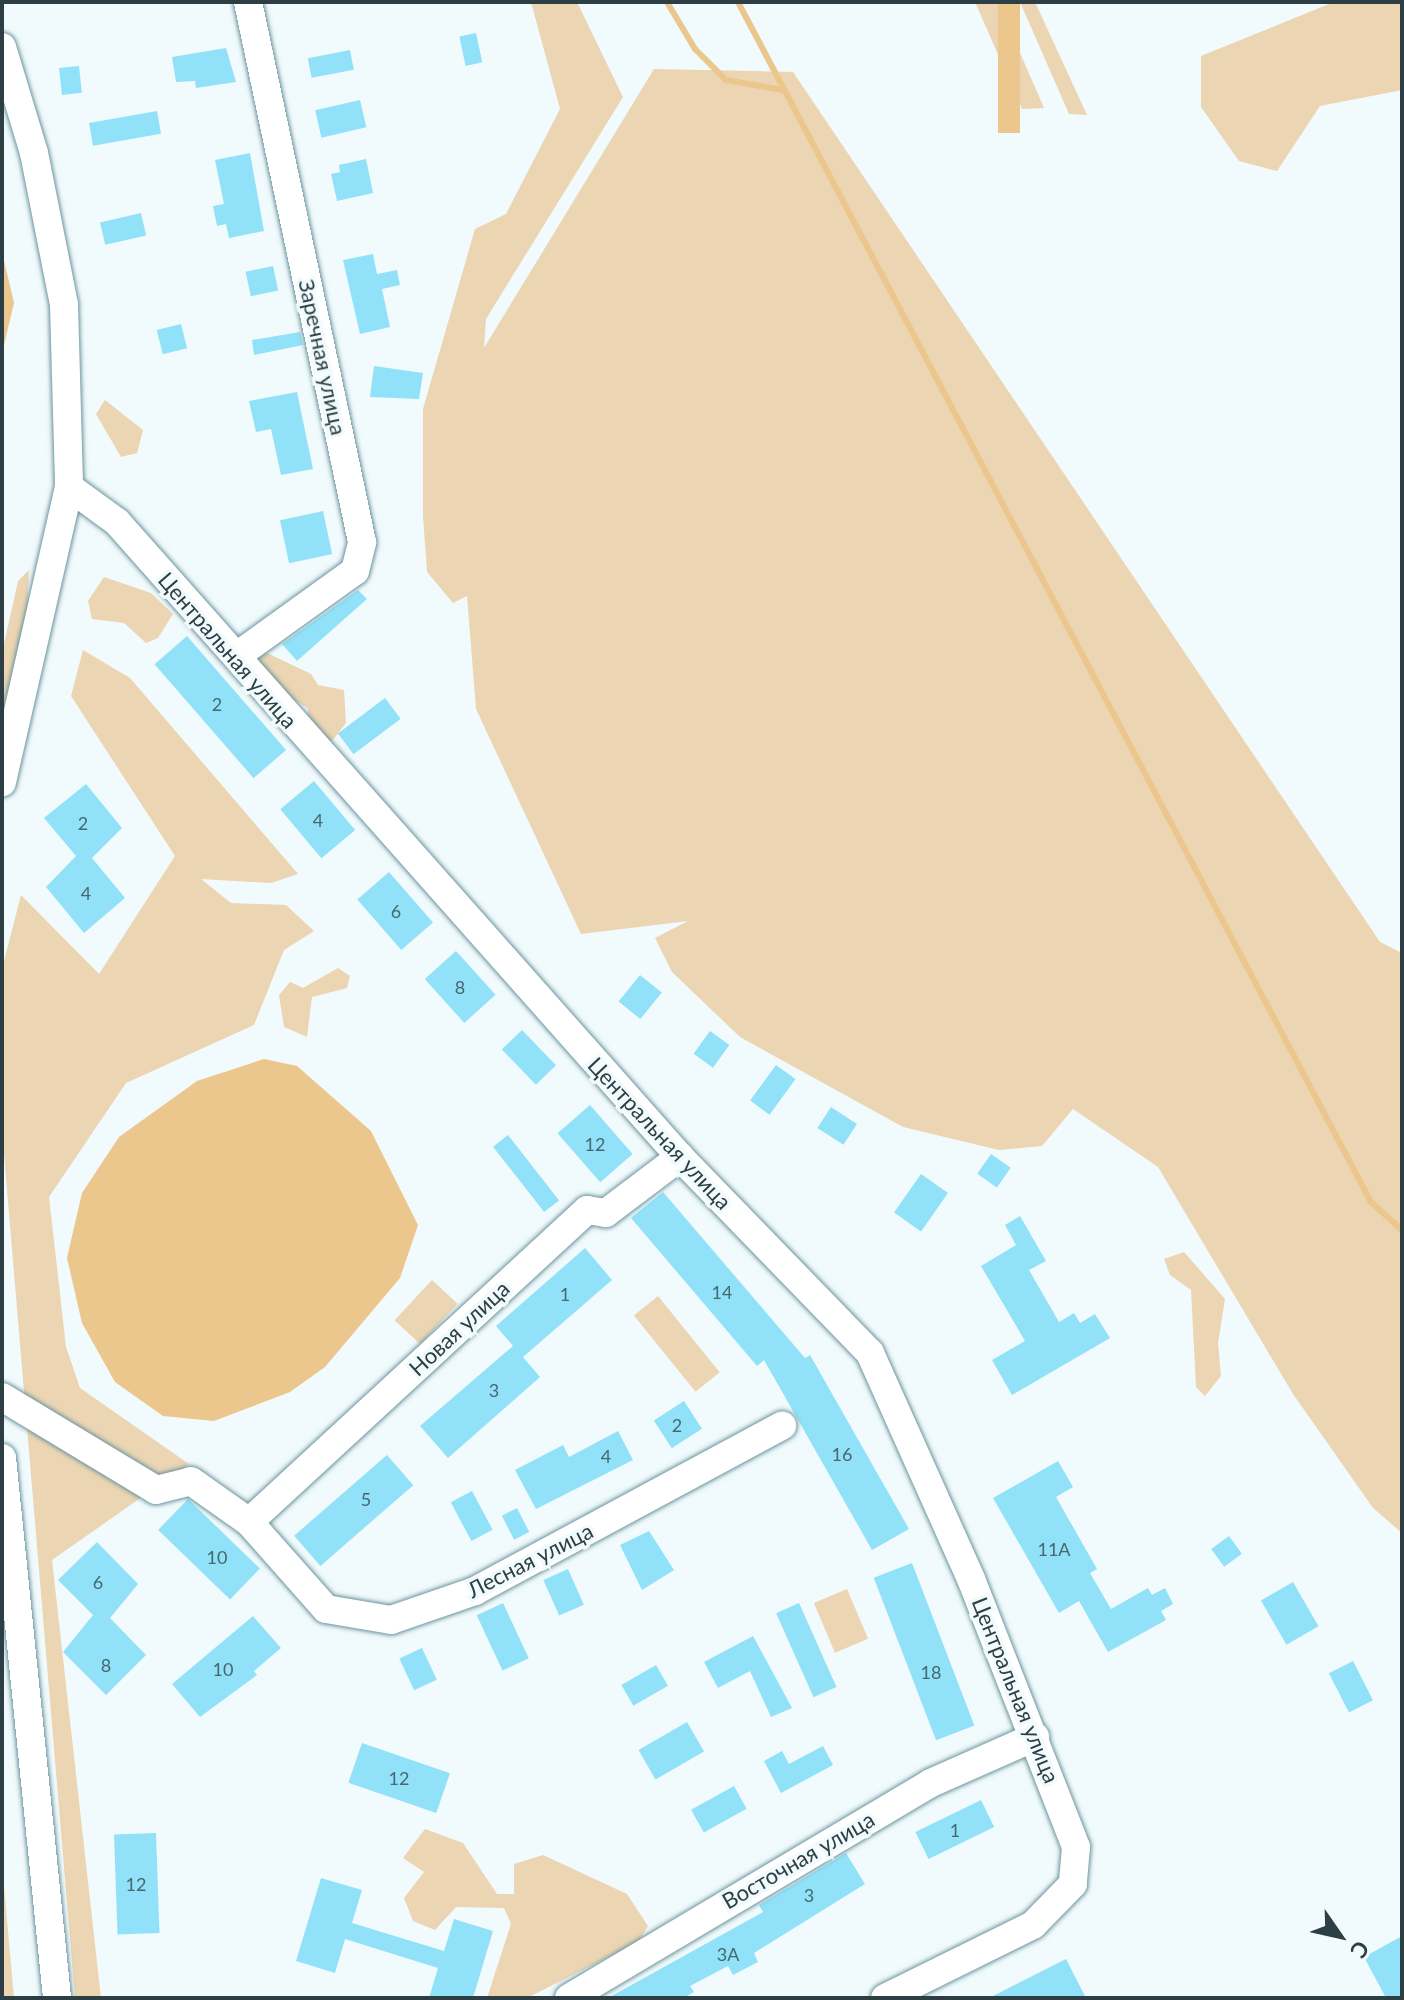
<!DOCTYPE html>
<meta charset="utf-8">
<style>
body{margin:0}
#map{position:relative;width:1404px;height:2000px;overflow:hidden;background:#f1fafc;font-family:Lato,sans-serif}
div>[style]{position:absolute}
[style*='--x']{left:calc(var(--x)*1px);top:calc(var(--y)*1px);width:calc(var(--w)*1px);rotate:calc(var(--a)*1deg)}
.green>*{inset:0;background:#ecd5b2;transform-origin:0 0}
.water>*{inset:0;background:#ebc68d;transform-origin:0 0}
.stream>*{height:6px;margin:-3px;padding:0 3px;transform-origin:3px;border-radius:3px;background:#ebc68d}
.building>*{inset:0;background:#91e2f8;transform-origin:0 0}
.roads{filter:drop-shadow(0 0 2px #6b95a0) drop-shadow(0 0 2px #6b95a0)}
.minor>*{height:28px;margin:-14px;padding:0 14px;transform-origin:14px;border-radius:14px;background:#fff}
span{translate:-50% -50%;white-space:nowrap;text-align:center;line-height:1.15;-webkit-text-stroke:7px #f1fafc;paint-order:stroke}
.number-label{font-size:18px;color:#466871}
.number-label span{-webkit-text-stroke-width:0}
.street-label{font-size:22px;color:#2d3f44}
.frame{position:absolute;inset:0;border:4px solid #2d3f44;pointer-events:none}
.north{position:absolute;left:1300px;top:1896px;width:80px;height:80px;-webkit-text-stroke:6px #f1fafc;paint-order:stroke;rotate:124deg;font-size:22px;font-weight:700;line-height:32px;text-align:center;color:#2d3f44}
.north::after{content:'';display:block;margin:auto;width:28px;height:36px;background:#2d3f44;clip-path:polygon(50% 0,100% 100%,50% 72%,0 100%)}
</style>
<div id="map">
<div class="green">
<i style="clip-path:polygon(531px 2px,577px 2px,623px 97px,486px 319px,484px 348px,654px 69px,793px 72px,1380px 942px,1402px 953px,1402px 1533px,1373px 1508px,1293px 1394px,1158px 1167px,1073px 1109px,1042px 1146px,999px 1150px,903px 1127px,740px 1037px,672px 972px,655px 938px,688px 921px,581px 934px,476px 709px,467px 596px,453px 603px,427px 572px,423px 516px,423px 409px,475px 229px,506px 214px,560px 109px)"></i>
<i style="clip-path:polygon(975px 2px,998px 2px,1044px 108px,1022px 109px)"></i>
<i style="clip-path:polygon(1020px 2px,1035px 2px,1087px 115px,1069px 114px)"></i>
<i style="clip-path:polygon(1334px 2px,1402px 2px,1402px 90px,1320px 106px,1277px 171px,1239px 161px,1201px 107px,1201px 56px)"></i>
<i style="clip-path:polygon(105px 400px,143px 430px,137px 453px,121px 457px,96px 414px)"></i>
<i style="clip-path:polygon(29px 570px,25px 659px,2px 730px,2px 653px,18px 581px)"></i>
<i style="clip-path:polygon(104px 577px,151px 593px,173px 614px,158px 638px,146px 643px,124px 623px,92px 619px,88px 601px)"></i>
<i style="clip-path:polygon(83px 650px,130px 678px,298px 874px,271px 883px,201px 879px,231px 903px,286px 905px,314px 931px,284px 950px,254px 1025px,126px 1083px,49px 1197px,66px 1347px,80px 1388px,189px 1464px,52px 1560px,101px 1998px,75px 1998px,2px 1130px,2px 969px,21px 895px,99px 974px,175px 856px,71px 696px)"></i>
<i style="clip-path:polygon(261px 650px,311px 674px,318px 685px,344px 690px,346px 723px,332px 741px,318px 740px,307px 727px,308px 708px,267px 684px,256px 665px)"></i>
<i style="clip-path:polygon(338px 968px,350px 976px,347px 988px,312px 997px,307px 1037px,284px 1027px,279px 995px,290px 982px,303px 988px)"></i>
<i style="clip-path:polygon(1184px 1252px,1225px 1299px,1218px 1343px,1221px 1376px,1205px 1396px,1196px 1387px,1191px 1290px,1170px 1275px,1164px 1259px)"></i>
<i style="left:432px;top:1280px;width:35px;height:55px;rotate:43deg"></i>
<i style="left:658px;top:1296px;width:98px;height:31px;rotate:51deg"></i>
<i style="left:847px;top:1589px;width:54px;height:36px;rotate:67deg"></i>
<i style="clip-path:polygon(425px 1829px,463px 1843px,497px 1894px,514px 1894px,514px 1864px,543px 1855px,627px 1894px,648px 1926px,638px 1942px,527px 1998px,487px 1998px,511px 1924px,504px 1908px,456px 1907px,435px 1930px,413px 1921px,404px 1898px,424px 1872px,403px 1858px)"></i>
<i style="clip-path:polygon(2px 1864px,14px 1998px,2px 1998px)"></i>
</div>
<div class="water">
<i style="left:998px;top:2px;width:22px;height:131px"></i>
<i style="clip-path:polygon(2px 252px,14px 303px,2px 353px)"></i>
<i style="clip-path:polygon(264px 1059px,297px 1066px,371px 1131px,418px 1225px,400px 1278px,325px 1367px,290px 1392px,214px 1421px,163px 1416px,115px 1382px,82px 1323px,67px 1258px,82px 1193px,119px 1137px,197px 1081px)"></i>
</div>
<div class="stream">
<i style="--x:667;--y:2;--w:55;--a:59.2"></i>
<i style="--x:695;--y:49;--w:44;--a:45"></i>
<i style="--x:726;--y:80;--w:57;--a:10.1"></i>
<i style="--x:738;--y:2;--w:1357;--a:62.19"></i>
<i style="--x:1371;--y:1202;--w:42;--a:42.1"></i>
</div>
<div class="building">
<i style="left:476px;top:33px;width:30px;height:17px;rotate:78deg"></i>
<i style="clip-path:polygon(226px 48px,236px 82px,196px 88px,195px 81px,176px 82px,172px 57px)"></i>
<i style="left:350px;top:50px;width:20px;height:43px;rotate:79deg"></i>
<i style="left:79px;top:66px;width:27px;height:20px;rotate:84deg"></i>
<i style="left:360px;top:100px;width:28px;height:46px;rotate:77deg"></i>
<i style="left:157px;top:111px;width:23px;height:69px;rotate:80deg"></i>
<i style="clip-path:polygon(250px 153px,264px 231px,229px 238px,226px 224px,217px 226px,213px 206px,224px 204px,215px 160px)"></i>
<i style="clip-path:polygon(366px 159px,373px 193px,337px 201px,331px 174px,340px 172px,339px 165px)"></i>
<i style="left:141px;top:213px;width:23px;height:42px;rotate:77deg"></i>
<i style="clip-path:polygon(373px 254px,377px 274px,397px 270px,400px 285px,382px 289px,390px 327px,360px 334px,343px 260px)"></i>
<i style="left:273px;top:266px;width:25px;height:28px;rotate:78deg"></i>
<i style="left:181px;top:324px;width:25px;height:25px;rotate:76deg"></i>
<i style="clip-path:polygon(300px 332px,303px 345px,254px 355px,252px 340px)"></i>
<i style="clip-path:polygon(374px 366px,423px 373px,419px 399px,370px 397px)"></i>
<i style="clip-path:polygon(297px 392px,313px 469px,281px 475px,271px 429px,256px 432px,249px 401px)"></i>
<i style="left:323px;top:511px;width:44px;height:44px;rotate:78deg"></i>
<i style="clip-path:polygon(358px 590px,367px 599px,297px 661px,282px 644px)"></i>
<i style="left:187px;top:636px;width:151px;height:43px;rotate:49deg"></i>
<i style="left:385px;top:698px;width:26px;height:59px;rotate:53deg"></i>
<i style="left:314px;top:781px;width:64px;height:44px;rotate:50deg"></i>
<i style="clip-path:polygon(86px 784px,122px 828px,92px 858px,125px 898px,84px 933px,46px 887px,76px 856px,44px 818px)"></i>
<i style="left:389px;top:872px;width:67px;height:42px;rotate:49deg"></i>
<i style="left:456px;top:951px;width:59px;height:42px;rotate:48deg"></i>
<i style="left:640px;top:975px;width:28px;height:34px;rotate:39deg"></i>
<i style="left:522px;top:1030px;width:49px;height:28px;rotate:46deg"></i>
<i style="left:710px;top:1031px;width:24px;height:28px;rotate:36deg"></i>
<i style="left:776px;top:1065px;width:24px;height:44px;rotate:36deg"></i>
<i style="left:590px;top:1105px;width:65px;height:43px;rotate:49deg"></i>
<i style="left:831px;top:1107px;width:31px;height:25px;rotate:33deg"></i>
<i style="left:508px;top:1135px;width:83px;height:19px;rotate:52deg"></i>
<i style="left:991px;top:1154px;width:24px;height:24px;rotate:35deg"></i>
<i style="left:921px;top:1174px;width:33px;height:47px;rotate:35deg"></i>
<i style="clip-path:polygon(663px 1192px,805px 1358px,810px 1355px,909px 1529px,872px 1550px,764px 1360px,757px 1366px,631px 1218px)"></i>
<i style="clip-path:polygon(1020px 1216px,1046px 1261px,1029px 1270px,1059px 1322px,1074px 1313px,1080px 1323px,1095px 1314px,1110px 1338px,1012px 1395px,992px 1360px,1025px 1341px,981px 1266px,1016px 1245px,1005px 1225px)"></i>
<i style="clip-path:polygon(585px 1248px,612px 1280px,523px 1357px,540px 1377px,448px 1458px,420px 1426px,513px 1346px,496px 1326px)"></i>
<i style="left:684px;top:1401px;width:33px;height:36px;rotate:57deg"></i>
<i style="clip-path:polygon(618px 1431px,633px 1460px,536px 1509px,515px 1470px,563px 1445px,569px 1457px)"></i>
<i style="left:387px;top:1455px;width:40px;height:123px;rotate:49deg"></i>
<i style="clip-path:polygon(1058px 1461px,1073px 1487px,1056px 1497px,1097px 1569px,1090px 1573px,1111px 1609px,1148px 1588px,1152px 1595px,1165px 1588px,1173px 1604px,1161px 1611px,1166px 1620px,1108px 1652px,1079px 1601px,1059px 1613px,993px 1498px)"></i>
<i style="left:472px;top:1491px;width:44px;height:24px;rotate:62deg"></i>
<i style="left:188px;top:1499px;width:100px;height:43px;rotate:44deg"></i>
<i style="left:517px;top:1508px;width:27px;height:17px;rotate:63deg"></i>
<i style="clip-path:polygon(649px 1531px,674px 1570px,642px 1590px,620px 1545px)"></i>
<i style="left:1229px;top:1536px;width:22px;height:22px;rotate:54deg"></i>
<i style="clip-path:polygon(97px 1542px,138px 1584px,110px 1618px,146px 1655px,106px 1695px,63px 1652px,93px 1615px,58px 1580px)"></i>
<i style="left:912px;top:1563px;width:174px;height:41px;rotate:69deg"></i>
<i style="left:568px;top:1569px;width:39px;height:27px;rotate:66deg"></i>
<i style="left:1293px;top:1582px;width:51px;height:37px;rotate:60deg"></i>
<i style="left:503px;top:1603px;width:61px;height:29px;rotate:65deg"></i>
<i style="left:799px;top:1603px;width:92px;height:25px;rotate:66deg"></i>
<i style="clip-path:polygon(253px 1616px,281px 1648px,254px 1671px,257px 1675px,200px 1717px,172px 1684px)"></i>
<i style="clip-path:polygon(753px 1636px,792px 1708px,771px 1717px,750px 1671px,718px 1688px,704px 1662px)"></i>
<i style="left:422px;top:1648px;width:35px;height:25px;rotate:65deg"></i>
<i style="left:1353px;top:1661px;width:44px;height:27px;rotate:63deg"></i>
<i style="left:656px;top:1665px;width:24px;height:40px;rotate:60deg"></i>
<i style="left:687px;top:1722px;width:34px;height:56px;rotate:60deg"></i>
<i style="left:362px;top:1743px;width:93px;height:42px;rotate:19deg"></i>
<i style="clip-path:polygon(823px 1746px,833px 1765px,781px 1793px,764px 1761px,782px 1751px,789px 1764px)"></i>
<i style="left:734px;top:1786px;width:26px;height:49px;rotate:61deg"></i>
<i style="left:981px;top:1800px;width:30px;height:73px;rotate:64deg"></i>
<i style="left:156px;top:1833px;width:100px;height:42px;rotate:88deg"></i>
<i style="clip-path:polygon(846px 1853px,865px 1884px,754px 1953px,758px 1962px,733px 1975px,728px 1966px,690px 1986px,694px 1992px,684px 1998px,608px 1998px,763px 1912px,759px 1905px)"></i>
<i style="clip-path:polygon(321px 1878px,362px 1890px,352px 1923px,444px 1951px,454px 1919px,493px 1931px,473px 1998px,429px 1998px,438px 1968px,345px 1939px,335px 1973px,296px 1961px)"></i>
<i style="clip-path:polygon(1402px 1936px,1402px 1998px,1386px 1998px,1364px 1957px)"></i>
<i style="clip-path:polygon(1066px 1959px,1086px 1998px,989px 1998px)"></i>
</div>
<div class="roads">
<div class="minor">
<i style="--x:2;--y:47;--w:111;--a:73.2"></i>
<i style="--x:34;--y:153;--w:155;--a:78.8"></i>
<i style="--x:64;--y:305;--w:182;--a:88.4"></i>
<i style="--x:69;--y:487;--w:303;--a:102.8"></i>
<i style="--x:69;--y:487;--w:59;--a:36.1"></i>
<i style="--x:117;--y:522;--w:849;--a:48.44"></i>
<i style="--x:680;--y:1157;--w:273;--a:45.9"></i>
<i style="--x:870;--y:1353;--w:248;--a:65.9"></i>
<i style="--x:971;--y:1579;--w:288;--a:68.6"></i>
<i style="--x:1076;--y:1847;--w:37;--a:95"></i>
<i style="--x:1073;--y:1884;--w:57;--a:134.3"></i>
<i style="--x:1033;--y:1925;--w:165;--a:153.7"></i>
<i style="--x:238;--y:655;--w:144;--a:-35.7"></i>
<i style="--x:355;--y:571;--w:30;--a:-76"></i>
<i style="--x:362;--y:542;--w:552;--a:-101.92"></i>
<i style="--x:2;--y:1397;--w:180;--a:31.1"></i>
<i style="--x:156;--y:1490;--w:36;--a:-14"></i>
<i style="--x:191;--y:1481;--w:71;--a:35.3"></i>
<i style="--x:249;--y:1522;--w:116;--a:48.5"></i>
<i style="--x:326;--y:1609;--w:66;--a:9.6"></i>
<i style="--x:391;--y:1620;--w:89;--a:-19"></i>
<i style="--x:475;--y:1591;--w:349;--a:-28.3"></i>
<i style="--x:2;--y:1458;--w:543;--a:84.18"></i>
<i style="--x:249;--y:1522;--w:460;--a:-42.7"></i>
<i style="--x:587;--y:1210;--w:19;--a:9"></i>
<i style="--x:606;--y:1213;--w:93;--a:-37.1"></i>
<i style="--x:569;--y:1998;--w:421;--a:-30.7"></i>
<i style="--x:931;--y:1783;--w:114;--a:-23.9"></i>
</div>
</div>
<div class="number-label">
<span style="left:217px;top:704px">2</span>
<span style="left:318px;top:820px">4</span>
<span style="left:83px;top:823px">2</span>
<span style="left:86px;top:893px">4</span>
<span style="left:396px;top:911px">6</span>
<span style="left:460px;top:987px">8</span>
<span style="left:595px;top:1144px">12</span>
<span style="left:722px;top:1292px">14</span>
<span style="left:565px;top:1294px">1</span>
<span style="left:494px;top:1390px">3</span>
<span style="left:677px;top:1425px">2</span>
<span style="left:842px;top:1454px">16</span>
<span style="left:606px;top:1456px">4</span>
<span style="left:366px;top:1499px">5</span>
<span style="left:1054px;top:1549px">11А</span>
<span style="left:217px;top:1557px">10</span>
<span style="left:98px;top:1582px">6</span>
<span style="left:106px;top:1665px">8</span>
<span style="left:223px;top:1669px">10</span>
<span style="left:931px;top:1672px">18</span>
<span style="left:399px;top:1778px">12</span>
<span style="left:955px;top:1830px">1</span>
<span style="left:136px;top:1884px">12</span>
<span style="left:809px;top:1895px">3</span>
<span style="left:728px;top:1954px">3А</span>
</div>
<div class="street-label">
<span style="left:323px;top:357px;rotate:78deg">Заречная улица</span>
<span style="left:228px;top:650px;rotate:49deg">Центральная улица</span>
<span style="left:660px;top:1133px;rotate:47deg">Центральная улица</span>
<span style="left:459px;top:1328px;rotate:-43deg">Новая улица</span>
<span style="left:530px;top:1560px;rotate:-27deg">Лесная улица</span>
<span style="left:1016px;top:1690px;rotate:68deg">Центральная улица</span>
<span style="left:798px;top:1860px;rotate:-30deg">Восточная улица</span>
</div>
<div class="frame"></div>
<div class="north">С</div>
</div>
